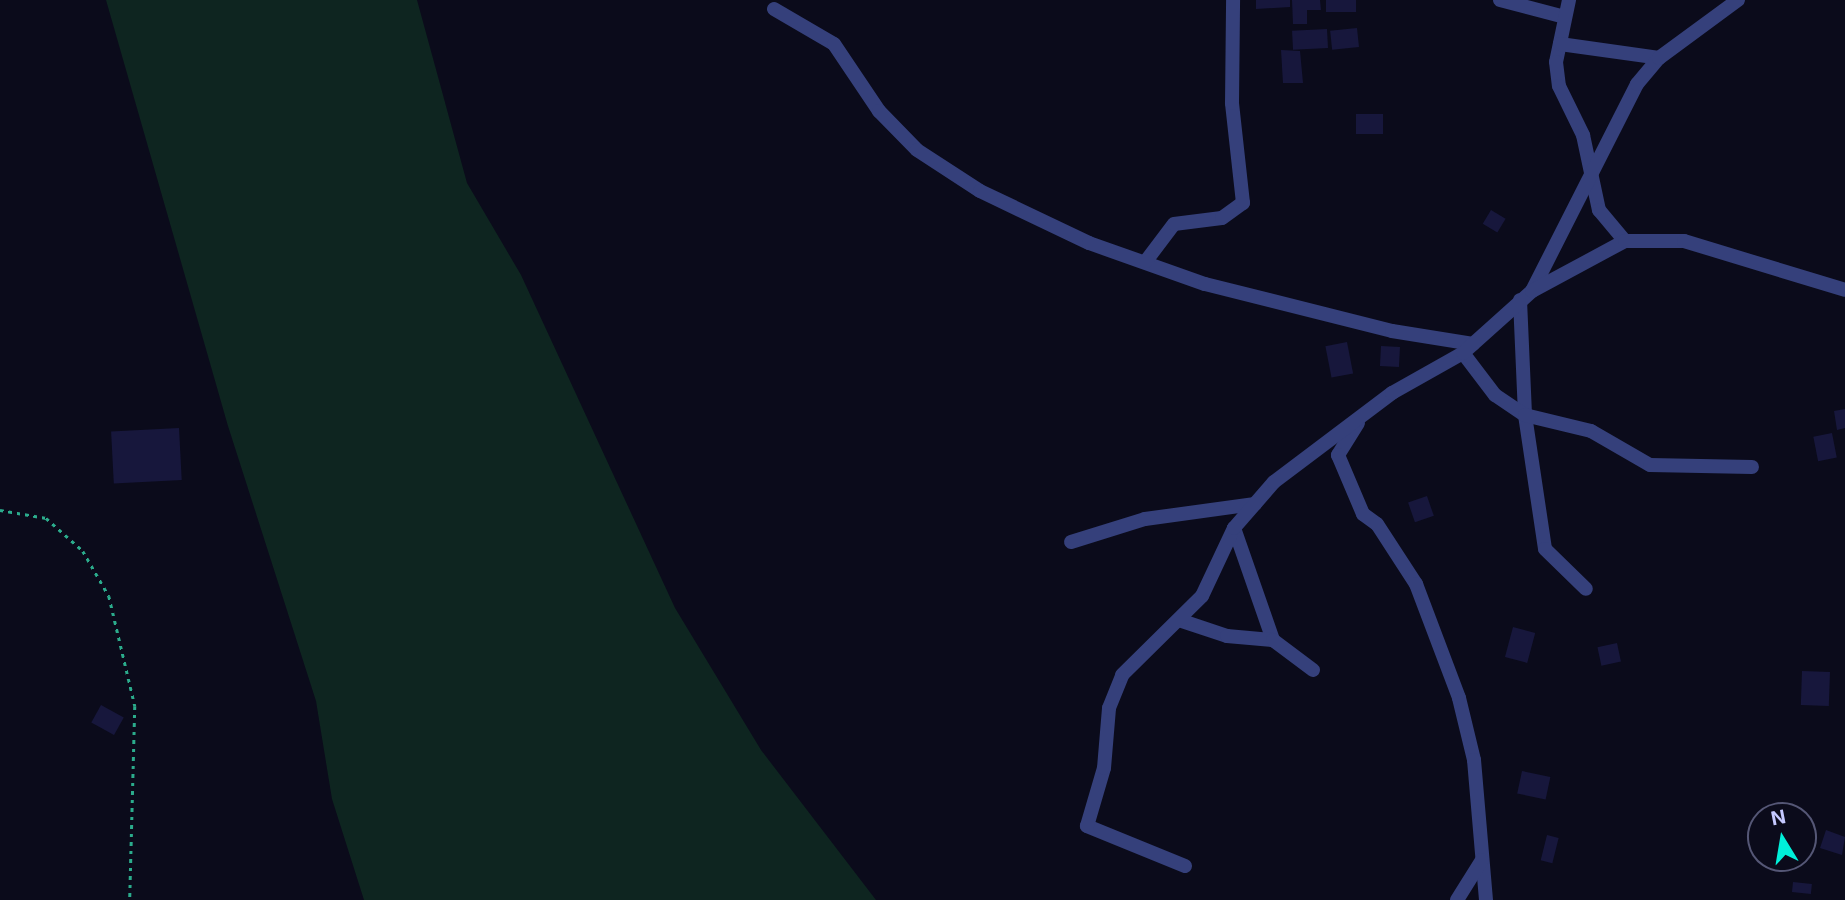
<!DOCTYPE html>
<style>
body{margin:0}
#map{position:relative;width:1845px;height:900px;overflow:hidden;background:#0b0b1b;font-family:Inter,sans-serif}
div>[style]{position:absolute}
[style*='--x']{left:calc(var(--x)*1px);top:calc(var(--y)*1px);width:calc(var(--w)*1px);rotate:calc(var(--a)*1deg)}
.green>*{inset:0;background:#0e2520}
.building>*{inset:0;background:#17173c;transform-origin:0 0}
.path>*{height:2.5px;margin-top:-1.25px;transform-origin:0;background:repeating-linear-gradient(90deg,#2bac8c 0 3.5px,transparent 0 8.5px)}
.minor>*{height:14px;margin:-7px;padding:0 7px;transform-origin:7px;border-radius:7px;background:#35407b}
span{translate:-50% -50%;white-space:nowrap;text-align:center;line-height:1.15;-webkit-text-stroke:5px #0b0b1b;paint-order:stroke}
.north{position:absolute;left:1747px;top:802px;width:70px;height:70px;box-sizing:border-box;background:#0b0b1b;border:2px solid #555776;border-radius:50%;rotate:349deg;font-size:19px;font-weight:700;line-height:28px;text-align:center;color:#c5c9ff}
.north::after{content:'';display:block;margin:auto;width:24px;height:32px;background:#00f0d9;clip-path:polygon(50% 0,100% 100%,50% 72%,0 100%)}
</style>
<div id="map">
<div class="green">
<i style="clip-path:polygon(106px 0,417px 0,467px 183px,521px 275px,675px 608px,761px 750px,876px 900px,364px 900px,332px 799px,316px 701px,228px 426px)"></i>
</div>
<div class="building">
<i style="clip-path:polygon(1256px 0,1290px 0,1290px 7px,1256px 9px)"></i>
<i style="clip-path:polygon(1292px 0,1320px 0,1321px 10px,1307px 10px,1307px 24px,1293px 24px)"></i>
<i style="left:1326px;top:0;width:30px;height:12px"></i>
<i style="left:1357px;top:28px;width:19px;height:27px;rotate:84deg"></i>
<i style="left:1327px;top:29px;width:19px;height:35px;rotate:87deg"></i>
<i style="clip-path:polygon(1281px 50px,1300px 51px,1303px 83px,1283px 83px)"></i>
<i style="left:1356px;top:114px;width:27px;height:20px"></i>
<i style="left:1491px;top:210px;width:17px;height:16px;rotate:31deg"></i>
<i style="left:1347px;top:342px;width:32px;height:22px;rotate:79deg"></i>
<i style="left:1381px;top:346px;width:19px;height:20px;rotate:3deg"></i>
<i style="clip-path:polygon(1845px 409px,1845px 428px,1837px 430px,1834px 411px)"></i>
<i style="left:179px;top:428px;width:52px;height:68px;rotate:87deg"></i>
<i style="left:1832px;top:433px;width:25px;height:19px;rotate:79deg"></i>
<i style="left:1427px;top:496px;width:21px;height:20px;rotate:71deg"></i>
<i style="left:1513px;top:627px;width:23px;height:31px;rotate:15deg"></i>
<i style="left:1617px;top:643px;width:19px;height:20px;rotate:78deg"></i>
<i style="left:1802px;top:671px;width:28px;height:34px;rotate:2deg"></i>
<i style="left:101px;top:705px;width:26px;height:20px;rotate:29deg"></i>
<i style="left:1522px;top:771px;width:29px;height:23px;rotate:12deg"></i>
<i style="clip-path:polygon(1826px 830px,1845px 837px,1842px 855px,1820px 848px)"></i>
<i style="left:1547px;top:835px;width:12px;height:26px;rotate:14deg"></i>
<i style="left:1793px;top:882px;width:19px;height:10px;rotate:6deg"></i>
</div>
<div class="path">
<i style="--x:0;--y:510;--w:47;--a:9.9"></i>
<i style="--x:46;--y:518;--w:50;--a:41.7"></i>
<i style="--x:83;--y:551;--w:52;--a:60"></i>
<i style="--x:109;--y:596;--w:113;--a:76.7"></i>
<i style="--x:135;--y:706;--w:194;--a:91.5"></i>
</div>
<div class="minor">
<i style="--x:1500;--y:0;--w:67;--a:14.7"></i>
<i style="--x:1569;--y:0;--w:63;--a:101.8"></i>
<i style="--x:1556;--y:62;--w:24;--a:83"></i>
<i style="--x:1559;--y:86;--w:55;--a:63.9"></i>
<i style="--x:1583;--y:135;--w:77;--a:78"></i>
<i style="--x:1599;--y:210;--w:40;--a:50"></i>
<i style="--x:774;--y:9;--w:69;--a:30.3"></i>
<i style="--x:834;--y:44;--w:81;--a:56.1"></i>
<i style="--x:879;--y:111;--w:54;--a:45.7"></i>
<i style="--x:917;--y:150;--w:75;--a:33.1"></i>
<i style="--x:980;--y:191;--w:121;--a:25.5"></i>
<i style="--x:1089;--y:243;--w:123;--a:19.5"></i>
<i style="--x:1205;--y:284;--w:193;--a:14.1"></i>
<i style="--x:1392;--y:331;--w:82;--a:9.1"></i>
<i style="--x:1560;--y:44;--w:100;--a:8"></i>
<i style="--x:1146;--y:261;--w:46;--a:-52.9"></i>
<i style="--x:1174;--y:224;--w:48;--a:-7.1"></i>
<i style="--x:1222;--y:218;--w:26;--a:-36"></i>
<i style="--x:1243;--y:203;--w:101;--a:-96.3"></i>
<i style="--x:1232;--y:103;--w:103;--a:-89.4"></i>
<i style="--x:1532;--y:291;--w:232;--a:-63.1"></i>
<i style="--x:1637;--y:84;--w:34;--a:-50"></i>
<i style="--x:1659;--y:58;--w:98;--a:-36.3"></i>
<i style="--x:1520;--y:300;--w:115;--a:87.5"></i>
<i style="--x:1525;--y:415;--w:135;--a:81.5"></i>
<i style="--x:1545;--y:549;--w:57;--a:44.3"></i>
<i style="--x:1463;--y:353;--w:53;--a:52.7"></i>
<i style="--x:1495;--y:395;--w:36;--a:34"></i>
<i style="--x:1525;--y:415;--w:68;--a:13.6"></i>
<i style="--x:1591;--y:431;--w:68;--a:30"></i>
<i style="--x:1650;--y:465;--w:102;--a:1.1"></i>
<i style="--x:1358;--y:423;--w:38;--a:122"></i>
<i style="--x:1338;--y:455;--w:64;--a:67"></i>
<i style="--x:1363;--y:514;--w:17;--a:36"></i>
<i style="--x:1377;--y:524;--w:72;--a:57"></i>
<i style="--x:1416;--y:584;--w:122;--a:69.3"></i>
<i style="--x:1459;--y:698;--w:64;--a:76.4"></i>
<i style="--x:1474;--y:760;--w:141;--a:85.1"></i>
<i style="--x:1234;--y:528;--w:119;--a:70.8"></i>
<i style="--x:1071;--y:542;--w:77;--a:-17.3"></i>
<i style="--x:1145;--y:519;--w:111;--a:-7.8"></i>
<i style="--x:1179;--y:620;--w:51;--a:18.4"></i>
<i style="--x:1227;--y:636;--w:46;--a:5"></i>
<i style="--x:1273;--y:640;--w:50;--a:36.9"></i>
<i style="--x:1185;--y:866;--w:106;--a:-157.8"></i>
<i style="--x:1087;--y:826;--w:60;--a:-73.7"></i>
<i style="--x:1104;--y:768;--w:60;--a:-85.2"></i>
<i style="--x:1109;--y:708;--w:35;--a:-68"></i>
<i style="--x:1122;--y:675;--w:112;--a:-44.6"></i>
<i style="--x:1202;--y:596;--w:75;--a:-64.8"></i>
<i style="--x:1234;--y:528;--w:61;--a:-49"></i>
<i style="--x:1274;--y:482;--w:148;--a:-37"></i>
<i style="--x:1392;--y:393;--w:81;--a:-29.4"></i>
<i style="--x:1463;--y:353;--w:93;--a:-41.9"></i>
<i style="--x:1532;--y:291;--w:106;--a:-28.3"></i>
<i style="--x:1625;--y:241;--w:59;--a:0"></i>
<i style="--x:1684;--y:241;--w:168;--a:16.9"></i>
<i style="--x:1457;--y:900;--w:47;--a:-58"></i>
</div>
<div class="north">N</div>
</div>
